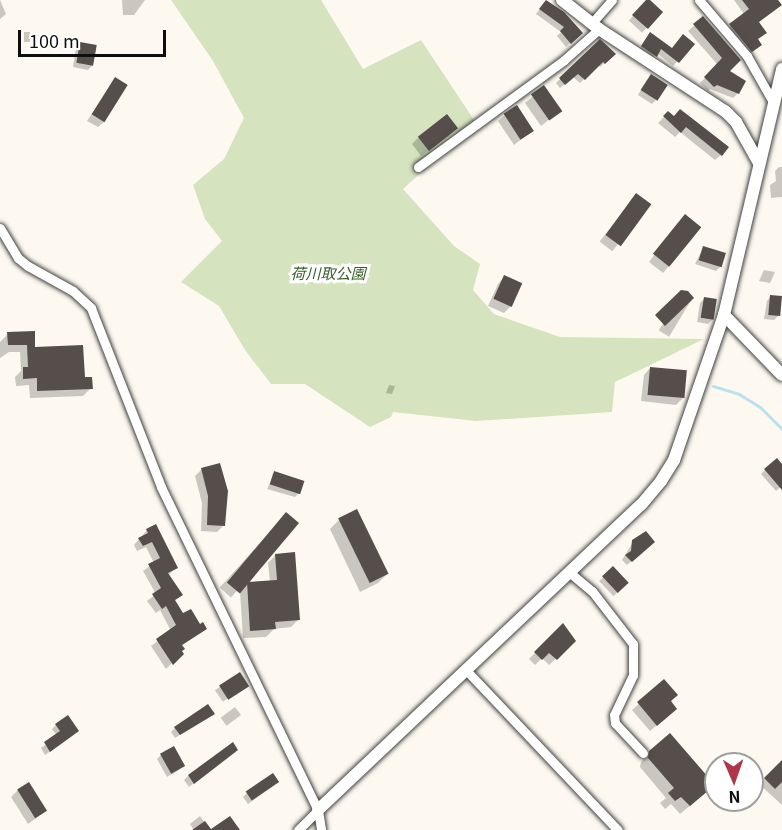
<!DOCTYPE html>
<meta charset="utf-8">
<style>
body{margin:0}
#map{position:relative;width:782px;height:830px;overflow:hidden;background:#fdf9f0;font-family:Georgia,"Noto Sans JP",serif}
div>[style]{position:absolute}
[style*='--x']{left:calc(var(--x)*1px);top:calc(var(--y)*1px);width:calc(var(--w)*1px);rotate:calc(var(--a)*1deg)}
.green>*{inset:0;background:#d5e4be}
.shadow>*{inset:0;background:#0003;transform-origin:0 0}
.stream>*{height:3px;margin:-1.5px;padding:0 1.5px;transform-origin:1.5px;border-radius:1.5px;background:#bbe0ef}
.building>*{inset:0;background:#554e4b;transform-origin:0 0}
.roads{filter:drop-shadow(0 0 2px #414141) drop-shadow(0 0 2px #414141)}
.minor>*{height:9px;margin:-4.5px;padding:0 4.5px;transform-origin:4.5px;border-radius:4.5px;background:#fff}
.tertiary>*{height:12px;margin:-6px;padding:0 6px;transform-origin:6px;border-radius:6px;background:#fff}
span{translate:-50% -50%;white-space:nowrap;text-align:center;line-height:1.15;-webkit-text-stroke:6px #fff;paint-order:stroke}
.park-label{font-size:15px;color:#365e26;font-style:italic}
.north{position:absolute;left:704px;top:752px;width:60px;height:60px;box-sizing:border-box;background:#fff;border:2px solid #9f9f9f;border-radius:50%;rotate:178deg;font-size:16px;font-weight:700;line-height:24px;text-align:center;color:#0e0e0e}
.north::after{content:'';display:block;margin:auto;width:21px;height:27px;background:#ad3747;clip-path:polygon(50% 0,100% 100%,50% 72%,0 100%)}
.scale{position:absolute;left:18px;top:30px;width:148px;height:27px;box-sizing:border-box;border:3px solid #0e0e0e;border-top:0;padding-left:8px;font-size:18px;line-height:21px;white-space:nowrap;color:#0e0e0e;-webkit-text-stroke:4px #fff;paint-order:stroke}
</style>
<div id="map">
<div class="green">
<i style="clip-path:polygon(171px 0,321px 0,363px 69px,421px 40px,476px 123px,403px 189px,454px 246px,480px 264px,473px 290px,494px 314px,560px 337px,704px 339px,615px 382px,612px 412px,476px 421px,393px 412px,391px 417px,370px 427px,305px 384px,271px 384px,245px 350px,219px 306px,181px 282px,222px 241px,205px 219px,193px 185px,224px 159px,244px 118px,213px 61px)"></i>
</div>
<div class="shadow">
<i style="clip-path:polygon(0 0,6px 14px,0 19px)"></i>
<i style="clip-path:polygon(122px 0,145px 0,134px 15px,123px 15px)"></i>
<i style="left:648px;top:0;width:18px;height:28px;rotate:43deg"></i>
<i style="clip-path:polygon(734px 0,776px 0,758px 22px,755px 50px,746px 56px,725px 31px,744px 14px)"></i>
<i style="clip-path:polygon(543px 5px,581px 33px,566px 47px,557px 36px,561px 32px,536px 14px)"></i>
<i style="clip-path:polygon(703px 18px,739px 60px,727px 72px,738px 93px,733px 98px,710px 89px,708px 91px,700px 83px,718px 65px,688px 31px)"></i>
<i style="left:24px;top:32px;width:6px;height:10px"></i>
<i style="clip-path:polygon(650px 34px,671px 50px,693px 44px,673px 66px,657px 53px,651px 60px,638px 51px)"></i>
<i style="clip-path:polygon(600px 42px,614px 54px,600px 67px,598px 65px,580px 83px,573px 77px,560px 88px,556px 83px)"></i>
<i style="clip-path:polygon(81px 44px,92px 66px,88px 70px,73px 67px,76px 48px)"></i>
<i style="clip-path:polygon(115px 79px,105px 121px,98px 127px,87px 121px)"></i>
<i style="clip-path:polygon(647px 80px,656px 100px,652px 104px,638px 95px)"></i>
<i style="clip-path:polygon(544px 87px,560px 111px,541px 126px,525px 103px)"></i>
<i style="clip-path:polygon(680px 111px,721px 155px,715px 160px,680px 132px,675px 137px,658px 123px,668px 113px,673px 118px)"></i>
<i style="clip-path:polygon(505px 115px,532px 131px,514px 145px,498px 121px)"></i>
<i style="clip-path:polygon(456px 128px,421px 156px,412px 144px,418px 138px)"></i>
<i style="clip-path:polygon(779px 167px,782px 167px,782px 197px,771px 198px,770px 185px,776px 181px,775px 171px)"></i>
<i style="left:636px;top:195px;width:16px;height:59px;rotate:38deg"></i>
<i style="clip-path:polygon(678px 223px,669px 266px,663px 273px,649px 262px)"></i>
<i style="clip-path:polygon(703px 248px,720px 267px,716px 271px,695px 264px)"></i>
<i style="clip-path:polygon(764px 270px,775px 272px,770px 283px,759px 281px)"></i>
<i style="clip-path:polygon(504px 277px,511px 306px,504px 313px,488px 306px,498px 284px)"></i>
<i style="left:682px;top:292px;width:12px;height:45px;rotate:31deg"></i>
<i style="clip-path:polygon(771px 296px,778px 316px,774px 320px,764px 319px,767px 301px)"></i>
<i style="clip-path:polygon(705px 298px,712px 320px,708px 324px,697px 322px,700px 303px)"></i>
<i style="clip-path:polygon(8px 334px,83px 379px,91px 388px,83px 396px,30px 398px,29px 385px,16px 386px,15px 377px,21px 371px,20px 352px,9px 352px,0 358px,0 342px)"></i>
<i style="clip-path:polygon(650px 368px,683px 398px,676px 405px,641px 401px,644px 375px)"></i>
<i style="clip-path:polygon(389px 385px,395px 386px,392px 394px,386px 393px)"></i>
<i style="clip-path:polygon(219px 465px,224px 525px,217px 532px,201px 531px,202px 503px,195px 476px,201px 470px)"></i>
<i style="clip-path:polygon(782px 466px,782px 486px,776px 491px,761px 474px,765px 470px)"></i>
<i style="clip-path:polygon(275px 473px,299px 493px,295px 497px,267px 489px)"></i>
<i style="clip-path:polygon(357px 511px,387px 574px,378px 583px,360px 592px,330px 529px,339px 520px)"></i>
<i style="left:286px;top:514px;width:15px;height:99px;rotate:42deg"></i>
<i style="clip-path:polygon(147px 530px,176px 568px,168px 575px,181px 595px,174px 601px,182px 616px,205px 629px,181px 646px,182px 653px,166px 669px,151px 646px,171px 631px,160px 610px,156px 613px,147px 601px,156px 594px,143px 571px,154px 563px,146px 547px,137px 551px,134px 545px)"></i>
<i style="clip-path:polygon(633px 542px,649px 546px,627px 565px,622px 560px)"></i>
<i style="clip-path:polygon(276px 555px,299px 619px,291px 627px,274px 629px,266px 637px,243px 638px,240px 591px,247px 583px,270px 582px,268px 563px)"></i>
<i style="left:613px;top:568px;width:21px;height:19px;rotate:47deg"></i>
<i style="clip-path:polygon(563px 625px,575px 640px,549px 665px,542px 658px,535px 665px,529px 659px)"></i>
<i style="left:239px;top:674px;width:14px;height:29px;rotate:56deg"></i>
<i style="clip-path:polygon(664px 681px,669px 702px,669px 715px,650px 731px,632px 710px)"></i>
<i style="left:235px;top:707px;width:10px;height:18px;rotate:53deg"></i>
<i style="clip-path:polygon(213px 714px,175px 738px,171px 732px,175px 728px)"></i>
<i style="clip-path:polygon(56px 725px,73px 735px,45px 755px,41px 748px,57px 736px,52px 729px)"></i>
<i style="clip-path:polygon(232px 744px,232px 753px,189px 787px,184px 780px,188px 776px)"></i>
<i style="clip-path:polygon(650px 752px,704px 794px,680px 814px,671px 804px,665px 809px,660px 803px,666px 798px,640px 767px,641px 762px)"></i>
<i style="clip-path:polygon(161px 755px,179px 770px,167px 777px,157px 759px)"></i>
<i style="clip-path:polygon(782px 762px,782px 805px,759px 784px)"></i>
<i style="clip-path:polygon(273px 786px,248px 804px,243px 797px,247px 793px)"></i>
<i style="clip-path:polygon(18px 790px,46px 811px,28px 824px,11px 797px)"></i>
<i style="clip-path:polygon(200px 816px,210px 830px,194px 830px,190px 824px)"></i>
</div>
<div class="stream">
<i style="--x:713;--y:386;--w:27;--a:17"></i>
<i style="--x:739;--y:394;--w:25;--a:32"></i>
<i style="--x:760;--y:407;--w:31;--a:45"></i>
</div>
<div class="building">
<i style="clip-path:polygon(546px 0,564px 12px,583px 33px,571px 44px,560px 31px,564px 27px,539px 9px)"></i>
<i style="clip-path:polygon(646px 0,650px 0,663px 12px,648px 29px,632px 15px)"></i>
<i style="clip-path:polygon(742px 0,778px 0,782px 5px,759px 22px,767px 33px,758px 39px,762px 45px,752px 52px,729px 24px,749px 9px)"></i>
<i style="clip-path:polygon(703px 16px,741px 60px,730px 71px,746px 81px,739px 94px,717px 85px,714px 87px,704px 77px,722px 58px,693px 24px)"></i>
<i style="clip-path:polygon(650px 32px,672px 48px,683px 34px,695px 44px,679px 63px,661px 49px,657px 57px,641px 46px)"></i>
<i style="clip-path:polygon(600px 39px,616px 54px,605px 64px,603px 62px,585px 80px,578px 74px,565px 85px,559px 78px)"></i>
<i style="left:80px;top:42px;width:17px;height:21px;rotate:10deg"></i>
<i style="left:651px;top:74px;width:20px;height:19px;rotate:33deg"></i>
<i style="left:115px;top:77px;width:15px;height:44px;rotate:32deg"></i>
<i style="left:544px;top:85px;width:32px;height:16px;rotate:55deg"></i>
<i style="left:517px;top:105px;width:31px;height:16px;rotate:57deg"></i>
<i style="clip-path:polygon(680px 109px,729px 147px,722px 156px,686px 127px,681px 133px,663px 116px,668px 111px,674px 116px)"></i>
<i style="left:447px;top:114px;width:18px;height:37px;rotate:52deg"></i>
<i style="left:636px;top:193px;width:19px;height:52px;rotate:36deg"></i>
<i style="left:685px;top:214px;width:21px;height:51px;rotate:39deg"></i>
<i style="left:703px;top:246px;width:24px;height:15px;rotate:17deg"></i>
<i style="left:504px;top:275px;width:20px;height:26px;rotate:24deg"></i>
<i style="clip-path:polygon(681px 290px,688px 291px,694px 298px,665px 326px,655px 315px)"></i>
<i style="left:770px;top:295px;width:12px;height:20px;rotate:5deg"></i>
<i style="left:704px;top:297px;width:13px;height:21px;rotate:9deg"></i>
<i style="clip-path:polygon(35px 331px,35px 347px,83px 345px,85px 377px,92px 377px,93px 389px,37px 391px,37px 378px,23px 379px,23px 367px,28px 367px,27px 345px,8px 345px,7px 332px)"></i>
<i style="left:650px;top:367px;width:37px;height:28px;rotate:5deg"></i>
<i style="clip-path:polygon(777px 458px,782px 464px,782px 490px,764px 469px)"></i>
<i style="clip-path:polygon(220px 463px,228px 491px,225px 526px,207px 525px,208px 496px,201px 468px)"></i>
<i style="left:274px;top:471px;width:32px;height:14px;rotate:18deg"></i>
<i style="left:357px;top:509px;width:72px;height:21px;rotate:64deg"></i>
<i style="left:286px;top:512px;width:17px;height:92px;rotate:40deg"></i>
<i style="clip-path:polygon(156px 524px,178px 568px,168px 573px,183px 595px,175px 600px,183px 613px,191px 609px,200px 624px,203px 622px,207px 629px,182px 645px,185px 649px,182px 651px,184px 654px,173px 665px,156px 639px,176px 625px,166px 606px,162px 609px,152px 594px,161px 588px,148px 564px,160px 558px,152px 542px,143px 546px,138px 538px,148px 533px,146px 529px)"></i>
<i style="clip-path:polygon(646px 531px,655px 542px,632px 562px,625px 555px,631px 551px,632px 540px)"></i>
<i style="clip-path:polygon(295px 552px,300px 620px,275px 622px,276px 629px,250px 631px,247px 582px,277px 580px,275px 554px)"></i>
<i style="left:613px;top:566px;width:23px;height:15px;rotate:47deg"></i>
<i style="clip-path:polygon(563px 623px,576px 641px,557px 660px,549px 653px,542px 660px,534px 652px)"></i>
<i style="left:240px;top:672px;width:17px;height:25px;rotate:57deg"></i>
<i style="clip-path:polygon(664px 679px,678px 695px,671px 701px,677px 709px,657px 726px,637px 702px)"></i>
<i style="clip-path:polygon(208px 704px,215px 714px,180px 735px,174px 727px)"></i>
<i style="clip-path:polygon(68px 715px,79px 731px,50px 752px,44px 742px,60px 731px,55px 724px)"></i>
<i style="clip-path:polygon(670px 733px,715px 785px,690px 806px,681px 797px,675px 801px,668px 793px,674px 788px,648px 758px,649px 751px)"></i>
<i style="clip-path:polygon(233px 742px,238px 750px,194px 784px,188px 775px)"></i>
<i style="left:174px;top:746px;width:23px;height:16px;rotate:61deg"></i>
<i style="clip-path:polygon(782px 760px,782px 782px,775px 789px,764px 778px)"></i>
<i style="left:273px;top:773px;width:11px;height:33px;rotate:56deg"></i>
<i style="left:29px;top:782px;width:34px;height:14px;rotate:58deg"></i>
<i style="clip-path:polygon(230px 816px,240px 830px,192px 830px,205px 821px,211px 829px)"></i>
</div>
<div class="roads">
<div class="minor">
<i style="--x:699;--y:0;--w:74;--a:49.4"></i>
<i style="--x:747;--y:56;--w:53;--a:60.5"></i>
<i style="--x:591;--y:24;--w:32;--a:-49"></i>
<i style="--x:418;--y:167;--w:181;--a:-36.2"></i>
<i style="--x:564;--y:60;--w:47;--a:-41.5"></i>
<i style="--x:0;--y:228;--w:35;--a:59"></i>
<i style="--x:18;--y:258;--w:13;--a:39"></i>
<i style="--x:28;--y:266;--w:51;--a:29.1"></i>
<i style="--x:73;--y:291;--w:25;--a:43"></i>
<i style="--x:91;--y:308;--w:192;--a:68.6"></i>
<i style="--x:161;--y:487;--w:359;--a:64.1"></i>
<i style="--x:318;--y:810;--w:20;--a:81"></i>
<i style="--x:569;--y:572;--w:30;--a:40"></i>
<i style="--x:592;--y:591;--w:67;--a:52.3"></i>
<i style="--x:633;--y:644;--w:31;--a:90"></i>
<i style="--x:633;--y:675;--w:44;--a:115.4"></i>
<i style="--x:614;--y:715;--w:8;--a:83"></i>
<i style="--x:615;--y:723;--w:41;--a:47"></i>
<i style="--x:465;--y:669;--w:222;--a:46.5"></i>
<i style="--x:298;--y:830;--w:28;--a:-45"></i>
</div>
<div class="tertiary">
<i style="--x:562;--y:0;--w:47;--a:38.1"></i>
<i style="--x:599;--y:29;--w:150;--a:33.1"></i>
<i style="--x:725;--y:111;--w:16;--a:45"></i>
<i style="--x:736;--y:122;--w:47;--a:60.7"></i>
<i style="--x:724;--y:315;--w:83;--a:46"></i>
<i style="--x:318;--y:810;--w:444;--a:-43.4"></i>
<i style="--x:641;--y:505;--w:31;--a:-50"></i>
<i style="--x:661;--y:481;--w:25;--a:-58"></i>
<i style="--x:674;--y:460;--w:153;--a:-71"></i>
<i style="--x:724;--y:315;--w:253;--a:-76.7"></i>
</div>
</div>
<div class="park-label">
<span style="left:328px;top:273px">荷川取公園</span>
</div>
<div class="north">N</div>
<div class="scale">100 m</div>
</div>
